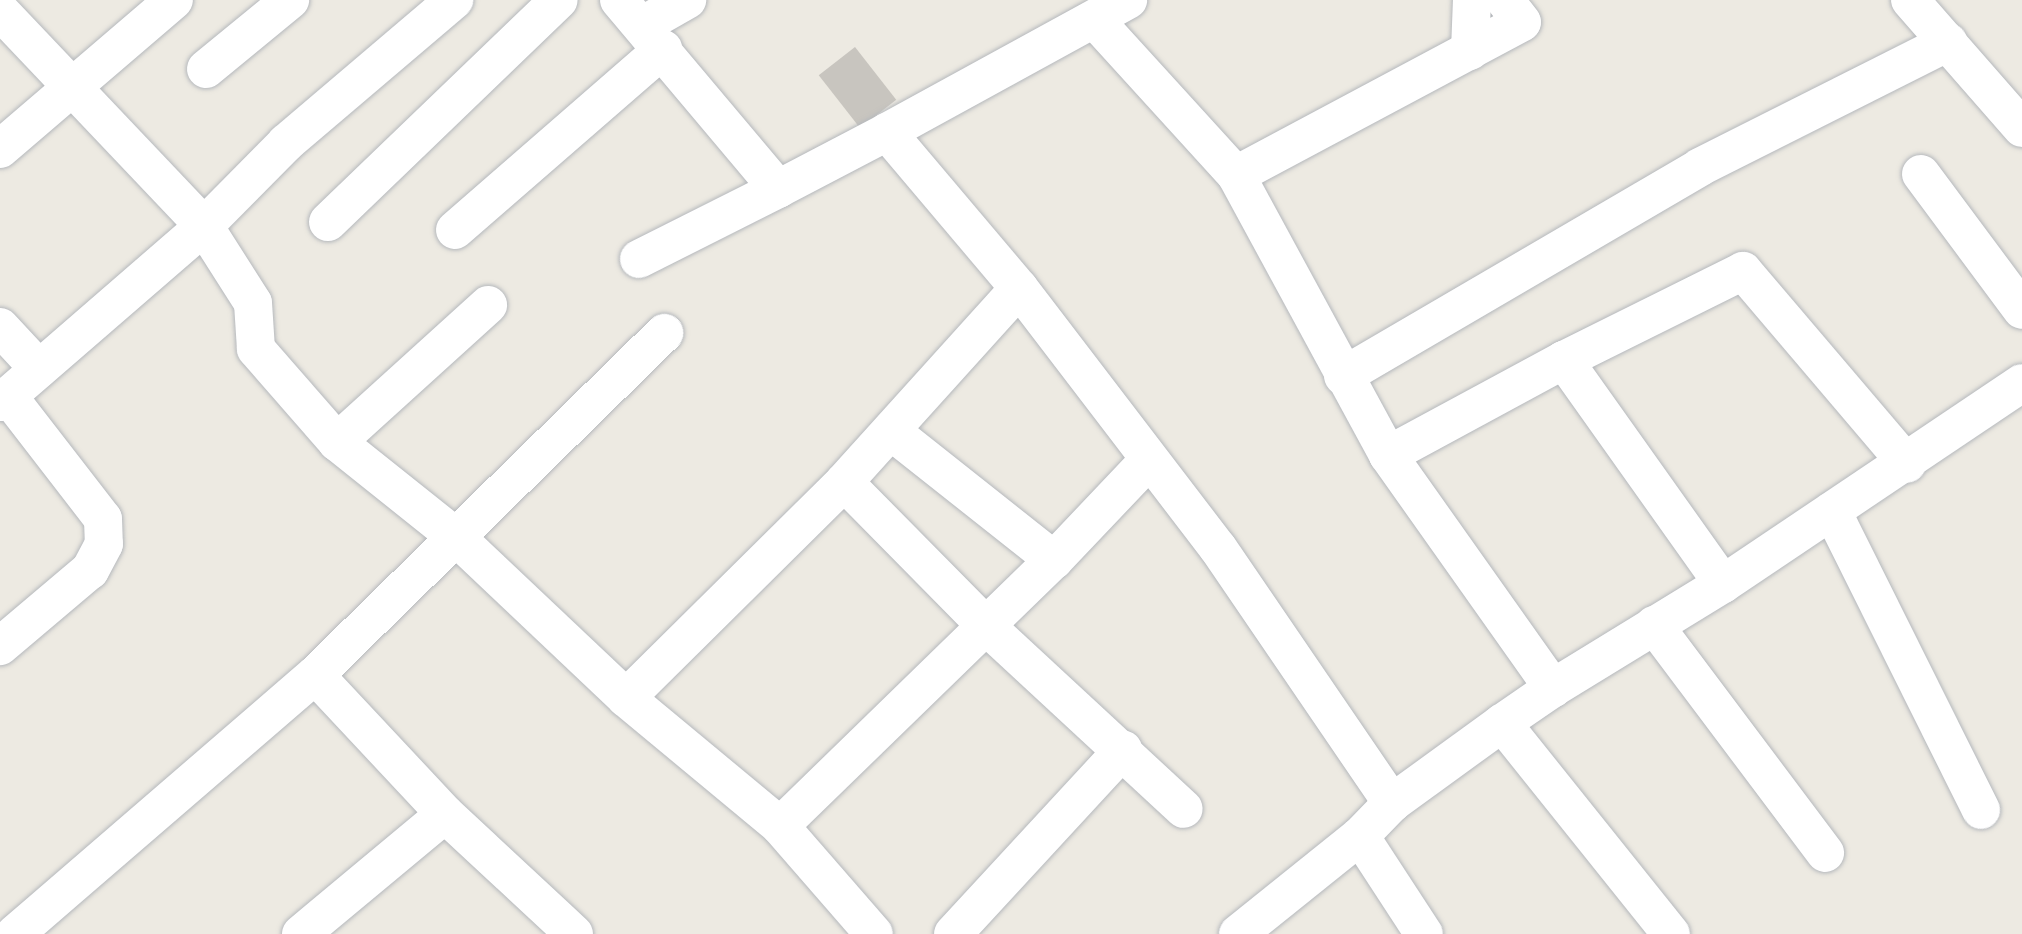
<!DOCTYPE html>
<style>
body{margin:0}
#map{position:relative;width:2022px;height:934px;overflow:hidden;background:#edeae2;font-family:"Asap Condensed",sans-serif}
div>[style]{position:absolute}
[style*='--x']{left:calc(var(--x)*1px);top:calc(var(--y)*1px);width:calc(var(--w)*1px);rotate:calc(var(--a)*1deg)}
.building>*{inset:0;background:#c8c5bf;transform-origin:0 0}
.roads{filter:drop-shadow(0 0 2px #b5b8bc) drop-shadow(0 0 2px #b5b8bc)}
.minor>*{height:38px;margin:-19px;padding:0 19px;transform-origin:19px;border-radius:19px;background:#fff}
span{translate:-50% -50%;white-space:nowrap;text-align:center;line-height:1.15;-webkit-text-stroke:5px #fff;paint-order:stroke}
</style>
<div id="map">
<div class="building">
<i style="left:855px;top:47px;width:67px;height:46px;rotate:52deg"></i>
</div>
<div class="roads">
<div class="minor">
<i style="--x:619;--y:0;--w:247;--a:49.9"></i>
<i style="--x:778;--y:189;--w:123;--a:-27.6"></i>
<i style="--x:887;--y:132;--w:204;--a:49.8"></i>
<i style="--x:1019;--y:288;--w:327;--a:52.6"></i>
<i style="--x:1218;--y:548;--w:309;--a:55.7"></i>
<i style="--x:1392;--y:803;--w:46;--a:134.1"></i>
<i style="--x:1360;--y:836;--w:117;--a:56.9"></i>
<i style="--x:1910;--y:0;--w:170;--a:48.8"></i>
<i style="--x:0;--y:11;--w:296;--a:46.5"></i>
<i style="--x:204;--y:226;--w:91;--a:57.5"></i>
<i style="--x:253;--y:303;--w:46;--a:86.3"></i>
<i style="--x:256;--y:349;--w:123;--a:48.9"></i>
<i style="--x:337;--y:442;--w:152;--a:38.6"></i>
<i style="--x:456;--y:537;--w:234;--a:43.4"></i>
<i style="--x:626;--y:698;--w:200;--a:39.7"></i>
<i style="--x:780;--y:826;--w:143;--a:49"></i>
<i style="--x:1095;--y:20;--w:210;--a:47.7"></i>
<i style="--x:1236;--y:175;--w:319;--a:61.5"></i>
<i style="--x:1388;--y:455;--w:286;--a:54.7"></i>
<i style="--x:1553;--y:688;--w:62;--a:145.5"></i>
<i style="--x:1502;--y:723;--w:270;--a:51.3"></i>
<i style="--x:643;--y:25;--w:51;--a:-29.6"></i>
<i style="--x:1470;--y:51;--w:51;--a:-87.8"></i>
<i style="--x:206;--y:69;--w:109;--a:-39.4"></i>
<i style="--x:887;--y:132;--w:275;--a:-28.7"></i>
<i style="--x:0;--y:149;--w:229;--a:-40.6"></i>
<i style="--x:1921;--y:174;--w:169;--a:53.4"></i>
<i style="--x:1236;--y:175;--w:324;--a:-28.1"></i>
<i style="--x:1522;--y:22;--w:28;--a:-128"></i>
<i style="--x:328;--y:222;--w:320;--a:-43.9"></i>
<i style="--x:455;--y:230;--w:276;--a:-41"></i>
<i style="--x:639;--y:259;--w:156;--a:-26.7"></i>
<i style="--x:0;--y:327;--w:57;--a:47.1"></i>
<i style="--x:1343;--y:376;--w:414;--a:-30.3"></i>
<i style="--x:1700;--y:167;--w:278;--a:-26.7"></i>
<i style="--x:8;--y:396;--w:259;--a:-40.9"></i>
<i style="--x:204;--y:226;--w:117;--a:-45.3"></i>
<i style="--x:286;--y:143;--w:221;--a:-40.4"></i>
<i style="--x:0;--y:402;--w:10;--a:-37"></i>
<i style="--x:8;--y:396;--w:155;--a:52.3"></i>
<i style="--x:103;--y:519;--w:25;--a:88"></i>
<i style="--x:104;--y:544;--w:30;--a:118"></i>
<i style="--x:90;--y:570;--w:118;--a:139.8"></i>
<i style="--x:891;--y:431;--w:208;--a:38.4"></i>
<i style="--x:1054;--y:560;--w:138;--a:-46.5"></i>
<i style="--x:337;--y:442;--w:204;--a:-42.2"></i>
<i style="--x:1388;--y:455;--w:200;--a:-28.4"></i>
<i style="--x:844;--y:482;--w:261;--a:-47.9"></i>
<i style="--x:1832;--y:511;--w:334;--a:63.5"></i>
<i style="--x:1723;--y:584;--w:275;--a:-125.4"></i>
<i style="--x:1564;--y:360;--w:200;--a:-26.4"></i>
<i style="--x:1743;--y:271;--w:253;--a:49.6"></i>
<i style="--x:1654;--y:625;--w:285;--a:53.1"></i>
<i style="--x:315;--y:675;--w:489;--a:-44.4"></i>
<i style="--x:1553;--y:688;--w:199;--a:-31.5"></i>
<i style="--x:1723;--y:584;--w:360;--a:-33.9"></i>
<i style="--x:626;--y:698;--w:307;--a:-44.7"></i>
<i style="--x:844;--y:482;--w:199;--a:45.4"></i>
<i style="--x:984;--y:624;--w:272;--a:42.8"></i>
<i style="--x:1392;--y:803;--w:136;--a:-36"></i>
<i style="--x:780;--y:826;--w:382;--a:-44.2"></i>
<i style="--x:15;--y:934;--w:396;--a:-40.8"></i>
<i style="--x:315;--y:675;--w:190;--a:46.9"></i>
<i style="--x:445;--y:814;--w:176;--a:42.9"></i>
<i style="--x:301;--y:934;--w:187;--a:-39.8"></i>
<i style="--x:953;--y:934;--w:251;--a:-47.3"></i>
<i style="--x:1238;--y:934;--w:156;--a:-38.8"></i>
</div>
</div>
</div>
